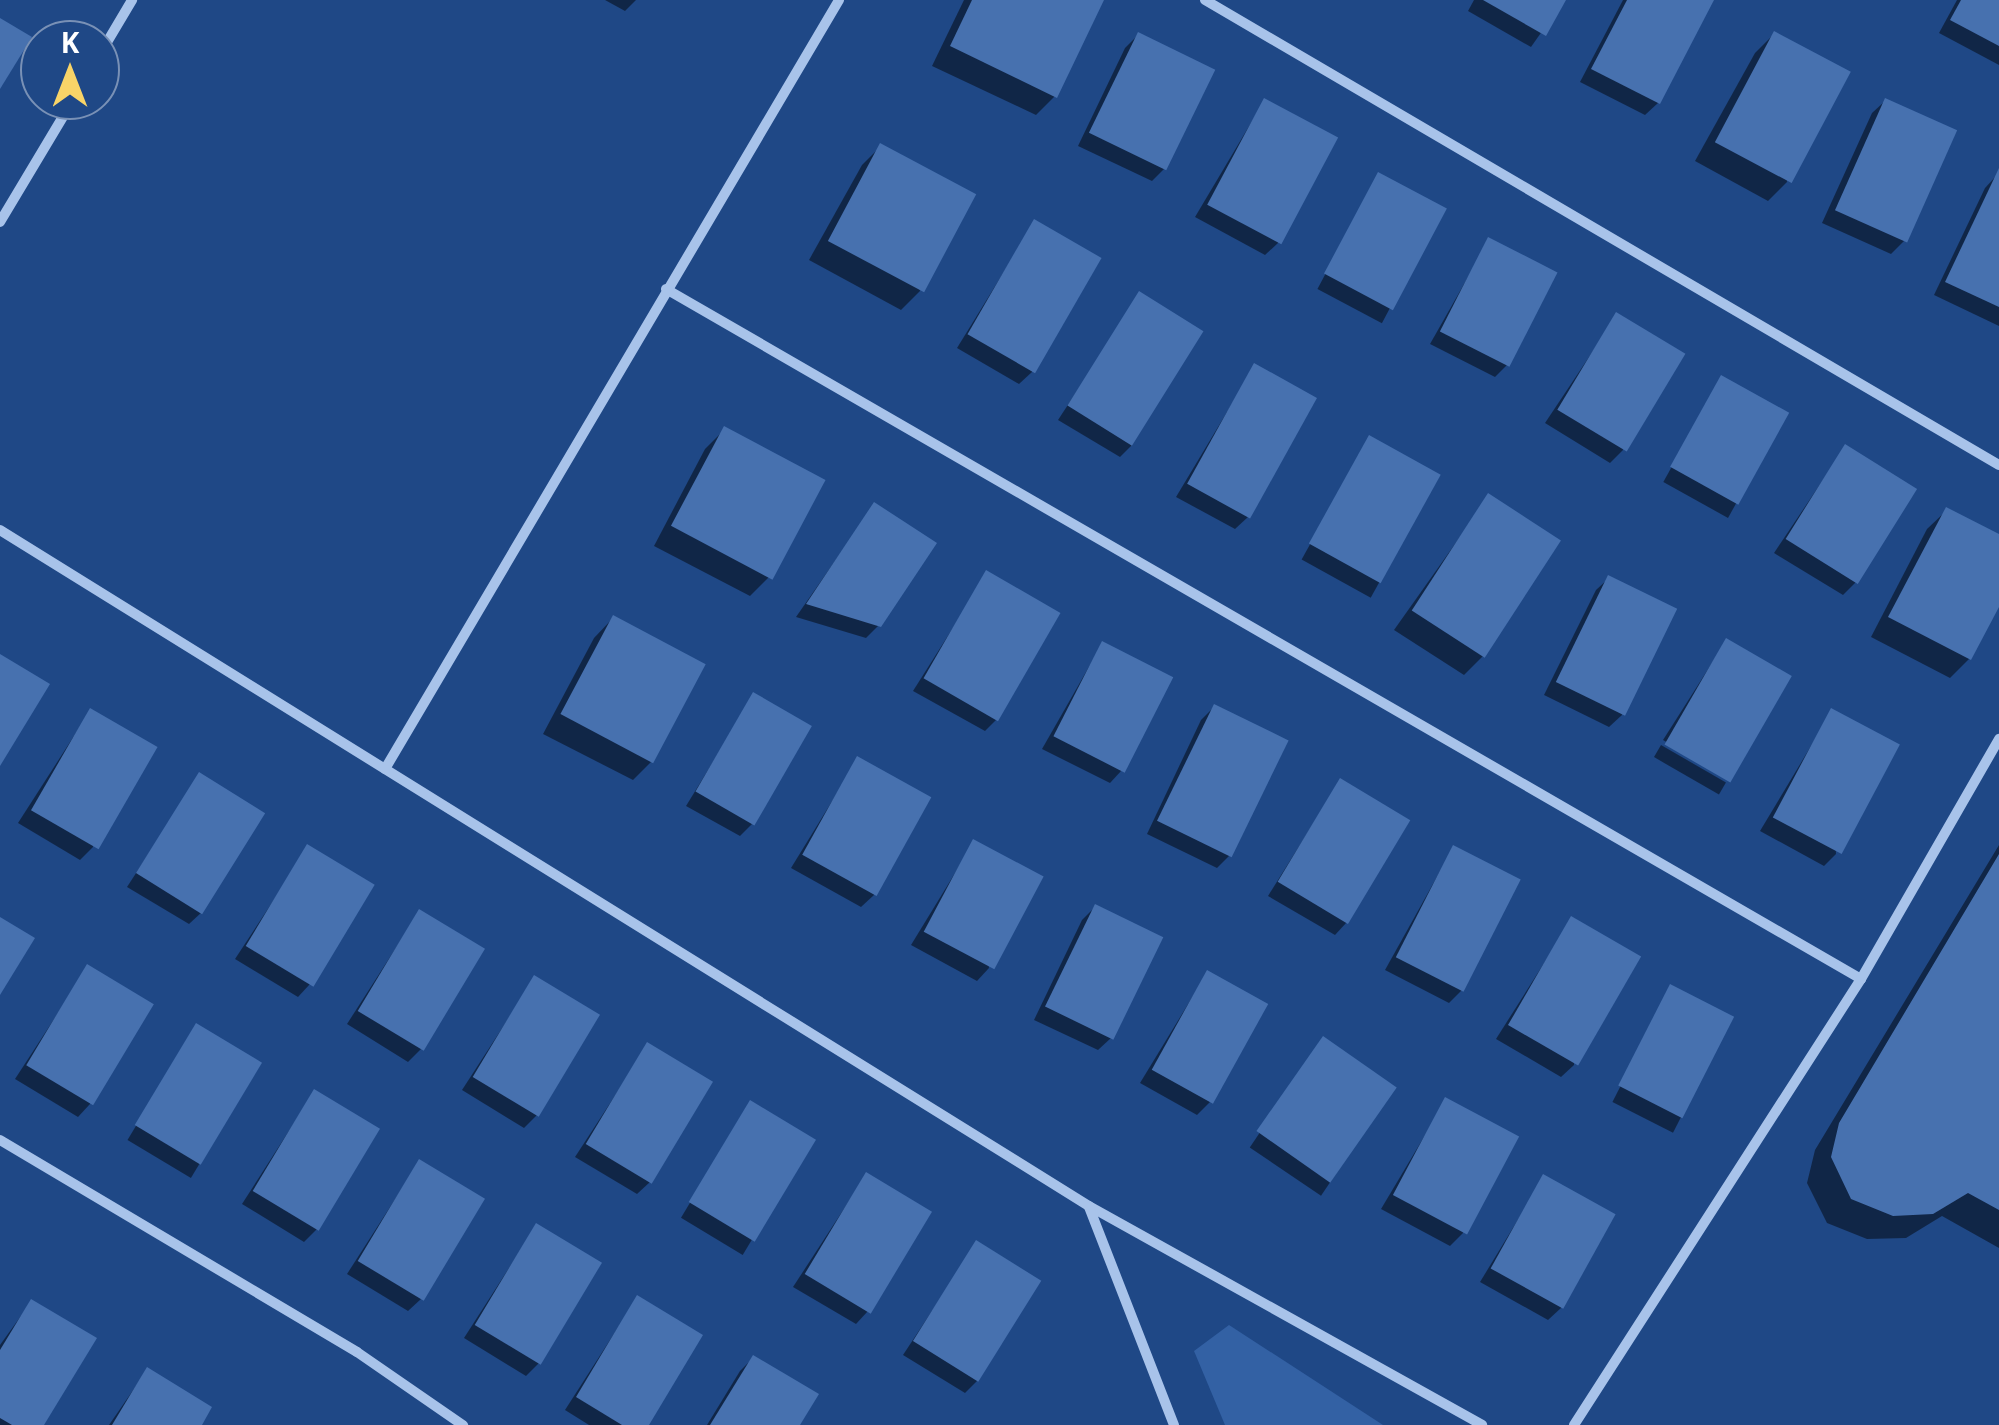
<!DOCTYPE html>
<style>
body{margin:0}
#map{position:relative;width:1999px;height:1425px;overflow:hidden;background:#1f4886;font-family:"Open Sans",sans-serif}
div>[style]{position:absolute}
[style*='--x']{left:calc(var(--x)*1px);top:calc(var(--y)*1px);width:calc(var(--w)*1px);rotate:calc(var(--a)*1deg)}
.green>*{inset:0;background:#3361a4}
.shadow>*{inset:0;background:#0007;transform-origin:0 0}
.building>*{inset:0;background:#4771af;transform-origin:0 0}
.street>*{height:10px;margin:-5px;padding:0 5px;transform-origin:5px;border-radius:5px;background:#a8c3ea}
span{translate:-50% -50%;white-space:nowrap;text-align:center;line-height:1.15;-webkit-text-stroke:9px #1f4886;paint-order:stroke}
.north{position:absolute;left:20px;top:20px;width:100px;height:100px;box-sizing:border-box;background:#1f4886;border:2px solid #7991b6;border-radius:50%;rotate:0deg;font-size:28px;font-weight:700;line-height:40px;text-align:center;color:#fff}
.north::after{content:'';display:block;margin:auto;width:35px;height:45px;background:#f8d468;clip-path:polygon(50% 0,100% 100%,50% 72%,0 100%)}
</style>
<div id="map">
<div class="green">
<i style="clip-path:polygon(1229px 1325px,1383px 1425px,1225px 1425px,1194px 1351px)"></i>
</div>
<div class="shadow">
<i style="clip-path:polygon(605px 0,636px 0,625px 11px)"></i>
<i style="clip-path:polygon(964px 0,1101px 0,1055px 96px,1036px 115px,932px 66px)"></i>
<i style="clip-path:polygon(1474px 0,1564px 0,1531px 47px,1468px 11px)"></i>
<i style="clip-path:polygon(1623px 0,1708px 0,1658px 103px,1645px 115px,1580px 82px)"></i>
<i style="clip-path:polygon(1957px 0,1999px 0,1999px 65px,1939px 33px)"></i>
<i style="clip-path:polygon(1774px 34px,1787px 182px,1768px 201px,1695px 161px,1755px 53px)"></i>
<i style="clip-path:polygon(1138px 35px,1165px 168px,1152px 181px,1078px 146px,1125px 48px)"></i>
<i style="clip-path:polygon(1264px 101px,1278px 243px,1265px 255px,1195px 217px)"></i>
<i style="clip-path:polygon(1885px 101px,1904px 241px,1891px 254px,1822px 223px,1872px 113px)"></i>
<i style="clip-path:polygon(881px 146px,920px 291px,901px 310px,809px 260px,862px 165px)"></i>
<i style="left:1378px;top:175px;width:73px;height:129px;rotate:28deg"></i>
<i style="clip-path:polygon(1997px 175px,1999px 176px,1999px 326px,1934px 295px,1985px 188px)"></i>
<i style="clip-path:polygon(1034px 223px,1032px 372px,1019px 384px,957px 348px)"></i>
<i style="clip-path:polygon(1489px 240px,1508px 364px,1495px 377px,1430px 344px)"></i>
<i style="clip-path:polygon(1140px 295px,1132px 445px,1120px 457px,1058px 420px)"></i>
<i style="clip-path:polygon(1617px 315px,1623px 450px,1610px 463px,1545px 423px)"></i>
<i style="clip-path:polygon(1254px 367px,1248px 517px,1235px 529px,1176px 497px)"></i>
<i style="left:1721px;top:378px;width:74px;height:119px;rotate:29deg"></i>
<i style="clip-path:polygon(724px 430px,769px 577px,750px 596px,654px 546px,705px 449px)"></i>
<i style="left:1369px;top:438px;width:79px;height:139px;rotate:29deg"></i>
<i style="clip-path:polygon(1845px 447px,1856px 582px,1843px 595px,1774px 553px)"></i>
<i style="clip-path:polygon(1489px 496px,1483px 656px,1464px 675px,1394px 630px)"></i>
<i style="clip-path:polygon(874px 505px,879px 625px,866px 638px,796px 617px)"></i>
<i style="clip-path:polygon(1947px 510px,1999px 537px,1999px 602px,1969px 659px,1950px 678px,1871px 637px,1927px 529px)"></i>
<i style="clip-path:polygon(987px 574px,997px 719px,985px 731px,913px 691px)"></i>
<i style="clip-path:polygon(1609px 578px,1622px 715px,1609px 727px,1544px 695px,1596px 590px)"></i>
<i style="clip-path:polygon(613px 618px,652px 761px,633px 780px,543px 734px,594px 638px)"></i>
<i style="clip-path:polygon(1726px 641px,1728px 778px,1663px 740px)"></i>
<i style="clip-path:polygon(1102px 644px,1122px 770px,1110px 783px,1042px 749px)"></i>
<i style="clip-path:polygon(754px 695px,753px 823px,740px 836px,686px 806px)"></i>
<i style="clip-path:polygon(1214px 707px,1230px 855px,1217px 868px,1147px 834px,1201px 720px)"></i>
<i style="clip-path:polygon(90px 711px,93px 847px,80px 860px,18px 823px)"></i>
<i style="clip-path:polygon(1832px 711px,1836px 854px,1824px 866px,1760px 831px)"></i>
<i style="left:1661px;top:745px;width:75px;height:14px;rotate:30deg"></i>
<i style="clip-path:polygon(858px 759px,874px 895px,861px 907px,791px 868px)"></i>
<i style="clip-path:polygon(199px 776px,202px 912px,189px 924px,127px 887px)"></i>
<i style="clip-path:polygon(1340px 781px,1347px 922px,1335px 935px,1268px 896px)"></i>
<i style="clip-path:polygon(974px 842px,989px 968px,977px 981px,911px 945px)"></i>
<i style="clip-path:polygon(1999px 845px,1999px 1248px,1942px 1216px,1906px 1238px,1867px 1239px,1827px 1223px,1807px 1183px,1815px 1150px)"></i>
<i style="clip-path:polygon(308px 848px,310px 984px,298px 997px,235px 959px)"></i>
<i style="clip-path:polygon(1453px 848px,1462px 990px,1449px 1003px,1385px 970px)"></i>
<i style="clip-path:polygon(1095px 907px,1111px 1038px,1098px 1050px,1034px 1020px,1082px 920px)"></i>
<i style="clip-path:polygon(419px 912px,421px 1049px,408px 1062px,347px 1024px)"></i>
<i style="clip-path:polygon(1572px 919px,1574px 1065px,1561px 1077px,1496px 1039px)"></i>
<i style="clip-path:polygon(88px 967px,90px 1104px,78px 1117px,15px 1079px)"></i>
<i style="clip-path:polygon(1207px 973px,1210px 1102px,1197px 1115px,1140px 1083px)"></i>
<i style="clip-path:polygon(534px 979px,537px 1115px,524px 1128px,462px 1090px)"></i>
<i style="left:1671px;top:987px;width:68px;height:129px;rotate:27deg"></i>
<i style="left:196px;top:1026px;width:74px;height:133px;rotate:31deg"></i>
<i style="left:1323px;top:1039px;width:86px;height:131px;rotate:34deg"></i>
<i style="clip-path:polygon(648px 1045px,650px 1182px,637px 1194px,575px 1157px)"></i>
<i style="clip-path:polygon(314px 1092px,317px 1229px,304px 1242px,242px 1204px)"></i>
<i style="clip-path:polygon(1446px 1100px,1463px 1233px,1450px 1246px,1381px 1209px)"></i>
<i style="left:750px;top:1103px;width:72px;height:134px;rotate:31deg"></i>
<i style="clip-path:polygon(419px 1162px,421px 1299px,408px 1311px,347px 1274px)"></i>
<i style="clip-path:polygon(866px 1175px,868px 1311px,856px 1324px,793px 1287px)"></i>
<i style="clip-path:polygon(1544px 1177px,1561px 1308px,1548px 1320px,1480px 1282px)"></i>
<i style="clip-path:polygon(536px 1226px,539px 1363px,526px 1376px,464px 1338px)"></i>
<i style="clip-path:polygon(976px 1244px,978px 1380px,965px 1393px,903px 1355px)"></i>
<i style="clip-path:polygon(637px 1298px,646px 1425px,589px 1425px,565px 1410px)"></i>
<i style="clip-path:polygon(31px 1302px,42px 1425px,0 1425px,0 1345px)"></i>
<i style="clip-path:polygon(753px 1358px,798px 1425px,707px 1425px,740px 1371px)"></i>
<i style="clip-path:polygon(147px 1370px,199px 1425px,109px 1425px)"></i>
</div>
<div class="building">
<i style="clip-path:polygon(972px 0,1104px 0,1057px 98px,950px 46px)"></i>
<i style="clip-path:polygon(1483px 0,1566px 0,1546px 36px)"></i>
<i style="clip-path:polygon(1627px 0,1714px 0,1660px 104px,1591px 69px)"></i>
<i style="clip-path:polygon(1961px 0,1999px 0,1999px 46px,1950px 20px)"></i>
<i style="clip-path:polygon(0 18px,32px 37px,0 89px)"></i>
<i style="left:1774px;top:31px;width:87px;height:126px;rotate:28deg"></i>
<i style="left:1138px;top:32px;width:86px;height:112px;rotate:26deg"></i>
<i style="left:1264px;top:98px;width:84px;height:121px;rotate:28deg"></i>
<i style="left:1885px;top:98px;width:79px;height:123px;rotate:24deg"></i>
<i style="left:880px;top:143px;width:109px;height:111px;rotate:28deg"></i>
<i style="clip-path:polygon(1999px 168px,1999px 307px,1945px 282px)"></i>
<i style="left:1378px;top:172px;width:78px;height:115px;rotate:28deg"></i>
<i style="left:1034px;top:219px;width:78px;height:133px;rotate:30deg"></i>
<i style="left:1488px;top:237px;width:78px;height:106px;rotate:27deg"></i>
<i style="left:1139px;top:291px;width:76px;height:135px;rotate:32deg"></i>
<i style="left:1616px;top:312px;width:81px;height:114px;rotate:31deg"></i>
<i style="left:1254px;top:363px;width:72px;height:138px;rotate:29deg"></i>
<i style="left:1721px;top:375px;width:78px;height:105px;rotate:29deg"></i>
<i style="left:724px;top:426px;width:115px;height:113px;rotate:28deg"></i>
<i style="left:1369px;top:435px;width:82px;height:124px;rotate:29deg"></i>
<i style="left:1845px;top:444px;width:85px;height:112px;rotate:32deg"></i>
<i style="left:1488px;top:493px;width:87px;height:140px;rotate:33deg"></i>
<i style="clip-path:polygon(874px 502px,937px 543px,881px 627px,806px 604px)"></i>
<i style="clip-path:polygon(1946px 507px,1999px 534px,1999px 607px,1971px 660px,1888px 617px)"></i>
<i style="left:986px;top:570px;width:86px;height:125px;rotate:30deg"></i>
<i style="left:1608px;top:575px;width:77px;height:119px;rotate:26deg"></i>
<i style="left:613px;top:615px;width:105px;height:112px;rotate:28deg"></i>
<i style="left:1726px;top:638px;width:76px;height:123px;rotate:30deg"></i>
<i style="left:1102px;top:641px;width:80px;height:107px;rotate:27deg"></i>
<i style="clip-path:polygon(0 654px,50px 684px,0 766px)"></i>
<i style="left:753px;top:692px;width:68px;height:115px;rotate:30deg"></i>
<i style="left:1214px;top:704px;width:83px;height:130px;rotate:26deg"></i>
<i style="left:90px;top:708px;width:78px;height:118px;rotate:30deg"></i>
<i style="left:1831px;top:708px;width:78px;height:124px;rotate:28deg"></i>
<i style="left:857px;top:756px;width:85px;height:113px;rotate:29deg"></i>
<i style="left:199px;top:772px;width:78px;height:119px;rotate:32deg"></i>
<i style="left:1340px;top:778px;width:82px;height:121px;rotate:31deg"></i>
<i style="left:973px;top:839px;width:80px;height:105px;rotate:28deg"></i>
<i style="left:307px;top:844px;width:79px;height:119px;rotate:31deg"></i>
<i style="left:1453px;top:845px;width:76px;height:126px;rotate:27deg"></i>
<i style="clip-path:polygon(1999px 854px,1999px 1210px,1968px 1193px,1933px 1214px,1893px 1216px,1851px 1199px,1831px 1157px,1839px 1123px)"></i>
<i style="left:1095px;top:904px;width:76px;height:114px;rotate:26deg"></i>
<i style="left:419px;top:909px;width:77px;height:119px;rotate:31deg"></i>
<i style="left:1571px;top:916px;width:81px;height:126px;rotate:30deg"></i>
<i style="clip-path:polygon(0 917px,35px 938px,0 995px)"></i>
<i style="left:87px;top:964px;width:78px;height:118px;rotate:31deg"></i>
<i style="left:1207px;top:970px;width:70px;height:114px;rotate:29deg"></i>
<i style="left:534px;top:975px;width:77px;height:119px;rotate:31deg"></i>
<i style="left:1670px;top:984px;width:72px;height:114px;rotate:27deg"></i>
<i style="left:196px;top:1023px;width:77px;height:119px;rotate:31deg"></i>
<i style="left:1323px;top:1036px;width:90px;height:116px;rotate:35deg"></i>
<i style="left:647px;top:1042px;width:77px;height:119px;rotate:31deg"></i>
<i style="left:314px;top:1089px;width:77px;height:119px;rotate:31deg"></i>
<i style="left:1445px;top:1097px;width:84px;height:111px;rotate:28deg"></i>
<i style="left:750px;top:1100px;width:77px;height:119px;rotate:31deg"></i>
<i style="left:419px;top:1159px;width:77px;height:119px;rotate:31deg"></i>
<i style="left:866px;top:1172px;width:77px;height:119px;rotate:31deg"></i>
<i style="left:1543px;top:1174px;width:83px;height:108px;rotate:29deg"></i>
<i style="left:536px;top:1223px;width:77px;height:119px;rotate:31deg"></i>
<i style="left:976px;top:1240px;width:77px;height:119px;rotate:32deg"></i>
<i style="clip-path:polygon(637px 1295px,703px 1335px,649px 1425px,622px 1425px,576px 1397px)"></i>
<i style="clip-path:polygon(31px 1299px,97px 1338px,44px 1425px,12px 1425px,0 1418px,0 1350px)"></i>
<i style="clip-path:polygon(753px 1355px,819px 1394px,800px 1425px,710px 1425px)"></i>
<i style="clip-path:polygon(147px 1367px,212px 1407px,202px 1425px,112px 1425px)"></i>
</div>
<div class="street">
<i style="--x:1205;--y:0;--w:920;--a:30.36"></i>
<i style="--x:100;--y:54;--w:63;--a:-59.3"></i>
<i style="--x:0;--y:222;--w:142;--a:-59.1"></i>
<i style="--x:666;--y:289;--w:1380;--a:30"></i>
<i style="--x:0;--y:530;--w:1282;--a:31.83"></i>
<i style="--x:1089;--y:1206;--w:450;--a:29.1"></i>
<i style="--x:385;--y:769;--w:893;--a:-59.44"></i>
<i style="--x:0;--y:1140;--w:415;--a:30.7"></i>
<i style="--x:357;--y:1352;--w:129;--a:34.6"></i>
<i style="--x:1089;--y:1207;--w:234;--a:68.7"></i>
<i style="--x:1574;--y:1425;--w:530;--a:-57.24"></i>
<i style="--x:1861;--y:979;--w:277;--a:-60.1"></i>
</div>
<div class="north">K</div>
</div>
